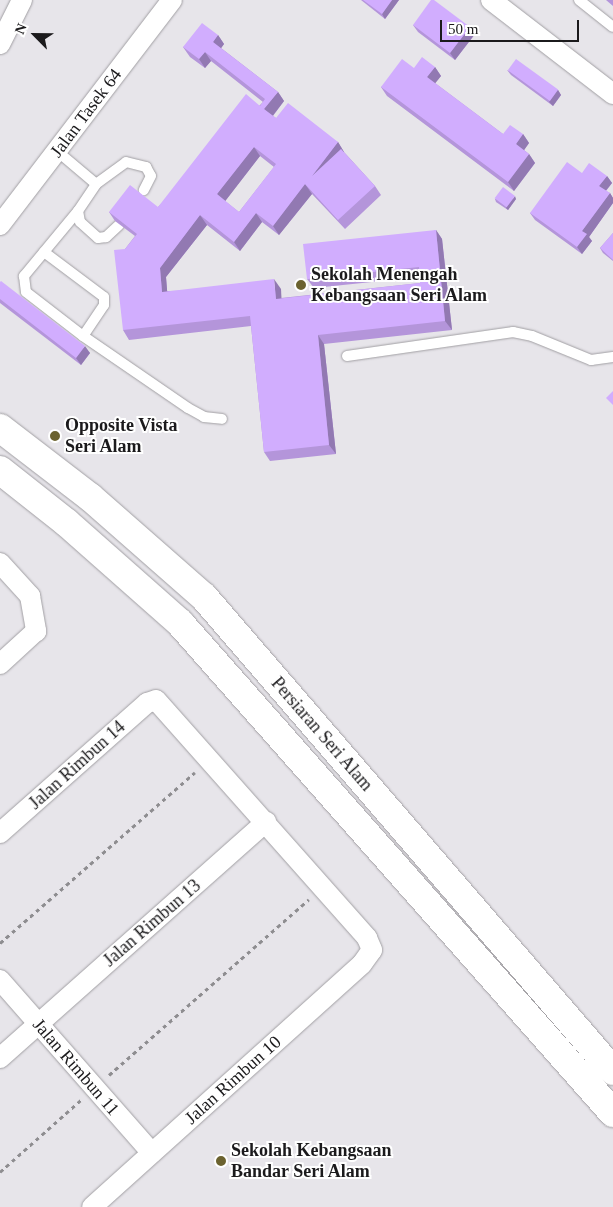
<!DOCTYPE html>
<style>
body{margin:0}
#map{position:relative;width:613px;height:1207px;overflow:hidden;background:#e7e5ea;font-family:Georgia,serif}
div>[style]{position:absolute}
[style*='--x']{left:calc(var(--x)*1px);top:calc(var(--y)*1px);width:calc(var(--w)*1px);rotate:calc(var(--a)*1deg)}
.path>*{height:3px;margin-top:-1.5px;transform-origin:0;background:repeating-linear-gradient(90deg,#8e8d90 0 4px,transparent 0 8px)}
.roads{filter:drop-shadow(0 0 1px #a19fa3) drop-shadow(0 0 1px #a19fa3)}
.service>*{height:10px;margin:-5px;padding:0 5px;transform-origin:5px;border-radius:5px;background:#fff}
.minor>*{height:20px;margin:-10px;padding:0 10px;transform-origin:10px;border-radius:10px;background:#fff}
.secondary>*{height:28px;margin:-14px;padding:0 14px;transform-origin:14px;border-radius:14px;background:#fff}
.wall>*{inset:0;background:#b495da}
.shaded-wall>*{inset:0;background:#9279b2}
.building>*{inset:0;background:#d1adfe;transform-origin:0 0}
.dots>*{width:14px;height:14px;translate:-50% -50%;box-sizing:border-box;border:2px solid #fff;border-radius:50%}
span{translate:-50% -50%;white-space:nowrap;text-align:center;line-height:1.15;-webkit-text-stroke:4px #fff;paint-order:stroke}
.street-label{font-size:18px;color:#1b1a1c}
.poi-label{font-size:18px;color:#1b1a1c;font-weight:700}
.left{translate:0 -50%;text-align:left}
.north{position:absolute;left:10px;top:10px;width:50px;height:50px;-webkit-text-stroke:4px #fff;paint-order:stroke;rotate:293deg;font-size:14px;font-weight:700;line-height:20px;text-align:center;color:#1b1a1c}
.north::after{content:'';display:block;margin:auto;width:18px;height:22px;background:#1b1a1c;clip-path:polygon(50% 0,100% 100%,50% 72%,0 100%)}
.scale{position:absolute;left:440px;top:20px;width:139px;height:22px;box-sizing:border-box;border:2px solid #1b1a1c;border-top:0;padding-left:6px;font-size:15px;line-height:18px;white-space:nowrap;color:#1b1a1c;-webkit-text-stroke:4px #fff;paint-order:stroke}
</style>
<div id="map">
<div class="path">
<i style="--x:0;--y:943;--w:259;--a:-41.2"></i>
<i style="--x:109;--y:1075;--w:266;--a:-41.3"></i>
<i style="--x:0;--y:1172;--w:110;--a:-41.7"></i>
</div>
<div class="roads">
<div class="service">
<i style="--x:579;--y:0;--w:43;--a:38.5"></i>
<i style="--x:57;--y:151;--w:51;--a:40.2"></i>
<i style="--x:78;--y:211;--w:85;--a:129.7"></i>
<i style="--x:24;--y:276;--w:16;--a:83"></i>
<i style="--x:26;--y:292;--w:72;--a:37.7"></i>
<i style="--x:83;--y:336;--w:127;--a:34.4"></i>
<i style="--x:188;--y:408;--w:18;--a:29"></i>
<i style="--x:204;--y:417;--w:18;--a:6"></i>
<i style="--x:119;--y:225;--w:18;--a:137"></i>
<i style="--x:106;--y:237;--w:8;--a:173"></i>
<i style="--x:98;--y:238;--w:24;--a:-138"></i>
<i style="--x:80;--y:222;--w:11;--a:-100"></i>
<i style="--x:78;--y:211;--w:32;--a:-56"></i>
<i style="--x:96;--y:184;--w:37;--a:-36"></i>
<i style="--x:126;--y:162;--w:21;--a:14"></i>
<i style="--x:146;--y:167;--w:10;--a:61"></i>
<i style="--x:151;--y:176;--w:16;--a:117"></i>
<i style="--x:44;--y:252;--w:75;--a:36.9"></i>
<i style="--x:104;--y:297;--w:8;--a:90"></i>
<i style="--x:104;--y:305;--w:37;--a:124"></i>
<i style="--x:347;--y:356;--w:168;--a:-8.2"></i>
<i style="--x:513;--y:332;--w:19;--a:12"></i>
<i style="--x:532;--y:336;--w:64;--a:22.1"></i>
<i style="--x:591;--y:360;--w:22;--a:-8"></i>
</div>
<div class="minor">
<i style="--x:491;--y:0;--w:154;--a:37.6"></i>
<i style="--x:0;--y:44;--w:49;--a:-63.4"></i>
<i style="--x:0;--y:225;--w:283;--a:-52.6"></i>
<i style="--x:0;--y:563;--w:45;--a:47.7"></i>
<i style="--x:30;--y:596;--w:36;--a:80"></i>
<i style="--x:36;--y:631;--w:49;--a:137.5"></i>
<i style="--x:0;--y:833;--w:196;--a:-41.5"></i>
<i style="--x:147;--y:703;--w:9;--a:-18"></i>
<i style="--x:156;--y:700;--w:318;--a:48.4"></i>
<i style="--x:367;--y:938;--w:13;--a:67"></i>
<i style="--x:372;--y:950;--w:17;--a:126"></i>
<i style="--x:362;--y:964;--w:363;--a:138"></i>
<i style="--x:0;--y:980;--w:230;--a:48.7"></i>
<i style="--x:0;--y:1058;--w:356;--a:-41.6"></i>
</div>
<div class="secondary">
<i style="--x:0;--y:428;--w:113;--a:37.5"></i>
<i style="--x:90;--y:497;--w:152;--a:41.3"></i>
<i style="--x:204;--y:597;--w:626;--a:49.21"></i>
<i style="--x:0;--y:470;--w:85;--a:38.3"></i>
<i style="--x:67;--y:523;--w:151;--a:41.5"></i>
<i style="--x:180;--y:623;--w:654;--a:48.53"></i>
</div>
</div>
<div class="wall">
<i style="clip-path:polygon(361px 0,399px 0,385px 19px)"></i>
<i style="clip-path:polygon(606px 0,613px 0,613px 6px)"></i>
<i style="clip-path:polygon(413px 25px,475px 34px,455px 60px,418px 32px)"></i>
<i style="clip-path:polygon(evenodd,218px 35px,224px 44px,221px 48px,278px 92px,284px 101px,273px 116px,276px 118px,338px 142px,344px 152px,375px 186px,381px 195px,345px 229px,312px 194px,279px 235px,262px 222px,240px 251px,207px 225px,166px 277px,167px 291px,281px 289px,281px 298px,420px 283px,420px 277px,314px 288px,307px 279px,436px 230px,442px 239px,452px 330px,324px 344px,336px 454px,270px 461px,264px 452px,251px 326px,129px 340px,123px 330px,125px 249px,135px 236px,115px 221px,109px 212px,158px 207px,263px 102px,211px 61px,205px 68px,190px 57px,183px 47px,218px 35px,260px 156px,274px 167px,239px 212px,225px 201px,260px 156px)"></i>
<i style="clip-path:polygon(435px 67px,441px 76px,435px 83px,503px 134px,523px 134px,529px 143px,524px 150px,529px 154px,535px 163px,514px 191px,387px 96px,381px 87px,414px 68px)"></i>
<i style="clip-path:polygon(507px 70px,558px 90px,561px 95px,553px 106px,511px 75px)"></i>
<i style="clip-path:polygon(607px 176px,612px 183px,606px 191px,610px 193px,613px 198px,613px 203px,589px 237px,592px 241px,582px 254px,535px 220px,530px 213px)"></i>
<i style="clip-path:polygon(495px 199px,516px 199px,508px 210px,496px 202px)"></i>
<i style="clip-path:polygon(613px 233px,613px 261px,603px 253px,600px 248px)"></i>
<i style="clip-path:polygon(0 282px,90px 353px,81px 365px,0 303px)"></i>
</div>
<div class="shaded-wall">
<i style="clip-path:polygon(392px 0,399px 0,385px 19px,382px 14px)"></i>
<i style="clip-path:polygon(470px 27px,475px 34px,455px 60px,450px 53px)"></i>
<i style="clip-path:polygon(218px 35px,224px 44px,219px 51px,213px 42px)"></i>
<i style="clip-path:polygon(205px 52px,211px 61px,205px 68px,199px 59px)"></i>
<i style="clip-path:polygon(435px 67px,441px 76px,433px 86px,427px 77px)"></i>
<i style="clip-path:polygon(558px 90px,561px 95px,553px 106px,549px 102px)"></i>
<i style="clip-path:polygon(278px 92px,284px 101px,271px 118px,264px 109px)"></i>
<i style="clip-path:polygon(523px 134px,529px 143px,522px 153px,516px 144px)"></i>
<i style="clip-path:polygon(338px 142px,344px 152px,318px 185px,312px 176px)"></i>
<i style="clip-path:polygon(254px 147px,260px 156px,223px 204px,217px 194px)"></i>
<i style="clip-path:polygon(529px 154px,535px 163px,514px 191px,508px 182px)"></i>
<i style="clip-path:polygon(607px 176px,612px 183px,604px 193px,599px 186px)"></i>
<i style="clip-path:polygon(305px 184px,312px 194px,279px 235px,273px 226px)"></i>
<i style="clip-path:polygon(610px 193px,613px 198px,613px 203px,589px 237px,592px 241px,582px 254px,577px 247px,582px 231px)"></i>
<i style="clip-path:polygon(515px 196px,516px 199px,508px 210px,506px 208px)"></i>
<i style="clip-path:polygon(256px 213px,262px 222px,240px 251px,234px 242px)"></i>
<i style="clip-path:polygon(200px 215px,207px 225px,166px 277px,168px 301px,162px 292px,160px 268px)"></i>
<i style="clip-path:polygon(436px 230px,442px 239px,452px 330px,445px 321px)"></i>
<i style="clip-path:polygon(274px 279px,281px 289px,282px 308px,276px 299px)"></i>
<i style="clip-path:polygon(318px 335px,324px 344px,336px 454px,329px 445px)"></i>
<i style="clip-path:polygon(85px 346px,90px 353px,81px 365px,76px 358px)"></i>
</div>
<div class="building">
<i style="clip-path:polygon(363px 0,392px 0,382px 14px)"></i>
<i style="clip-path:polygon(431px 0,434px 0,470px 27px,450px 53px,413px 25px)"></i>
<i style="clip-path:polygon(evenodd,202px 23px,218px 35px,213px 42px,278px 92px,264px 109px,276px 118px,288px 103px,338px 142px,312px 176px,341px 149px,375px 186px,338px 220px,305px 184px,273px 226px,256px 213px,234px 242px,200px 215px,160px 268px,162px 292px,274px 279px,276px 299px,420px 283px,419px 267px,307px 279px,303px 244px,436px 230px,445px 321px,318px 335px,329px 445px,264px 452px,250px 316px,123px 330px,114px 250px,125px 249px,137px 234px,109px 212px,130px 185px,158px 207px,246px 94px,260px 106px,265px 99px,205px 52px,199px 59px,183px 47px,202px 23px,254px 147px,276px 164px,239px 212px,217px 194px,254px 147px)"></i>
<i style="clip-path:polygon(422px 57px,435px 67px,427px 77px,503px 134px,510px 125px,523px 134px,516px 144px,529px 154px,508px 182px,381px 87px,402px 59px,414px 68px)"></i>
<i style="left:516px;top:59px;width:52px;height:14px;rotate:36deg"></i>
<i style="clip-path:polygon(567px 162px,582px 173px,589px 163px,607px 176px,599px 186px,610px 193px,582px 231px,587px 234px,577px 247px,530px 213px)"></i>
<i style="left:503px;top:187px;width:15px;height:14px;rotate:37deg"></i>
<i style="clip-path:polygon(613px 233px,613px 260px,600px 248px)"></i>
<i style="clip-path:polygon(1px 281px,85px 346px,76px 358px,0 299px,0 282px)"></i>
<i style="clip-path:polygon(613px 391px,613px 405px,606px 398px)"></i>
</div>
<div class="dots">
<i style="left:301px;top:285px;background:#6b622f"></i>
<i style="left:55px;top:436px;background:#6b622f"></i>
<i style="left:221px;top:1161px;background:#6b622f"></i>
</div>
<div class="street-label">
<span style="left:86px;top:113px;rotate:-53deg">Jalan Tasek 64</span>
<span style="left:322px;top:734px;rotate:49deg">Persiaran Seri Alam</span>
<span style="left:77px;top:765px;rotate:-42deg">Jalan Rimbun 14</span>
<span style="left:152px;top:923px;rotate:-41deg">Jalan Rimbun 13</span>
<span style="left:76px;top:1067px;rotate:49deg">Jalan Rimbun 11</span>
<span style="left:233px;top:1080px;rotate:-42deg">Jalan Rimbun 10</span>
</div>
<div class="poi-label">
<span class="left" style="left:311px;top:285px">Sekolah Menengah<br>Kebangsaan Seri Alam</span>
<span class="left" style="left:65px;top:436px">Opposite Vista<br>Seri Alam</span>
<span class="left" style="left:231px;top:1161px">Sekolah Kebangsaan<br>Bandar Seri Alam</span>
</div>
<div class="north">N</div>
<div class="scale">50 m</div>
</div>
